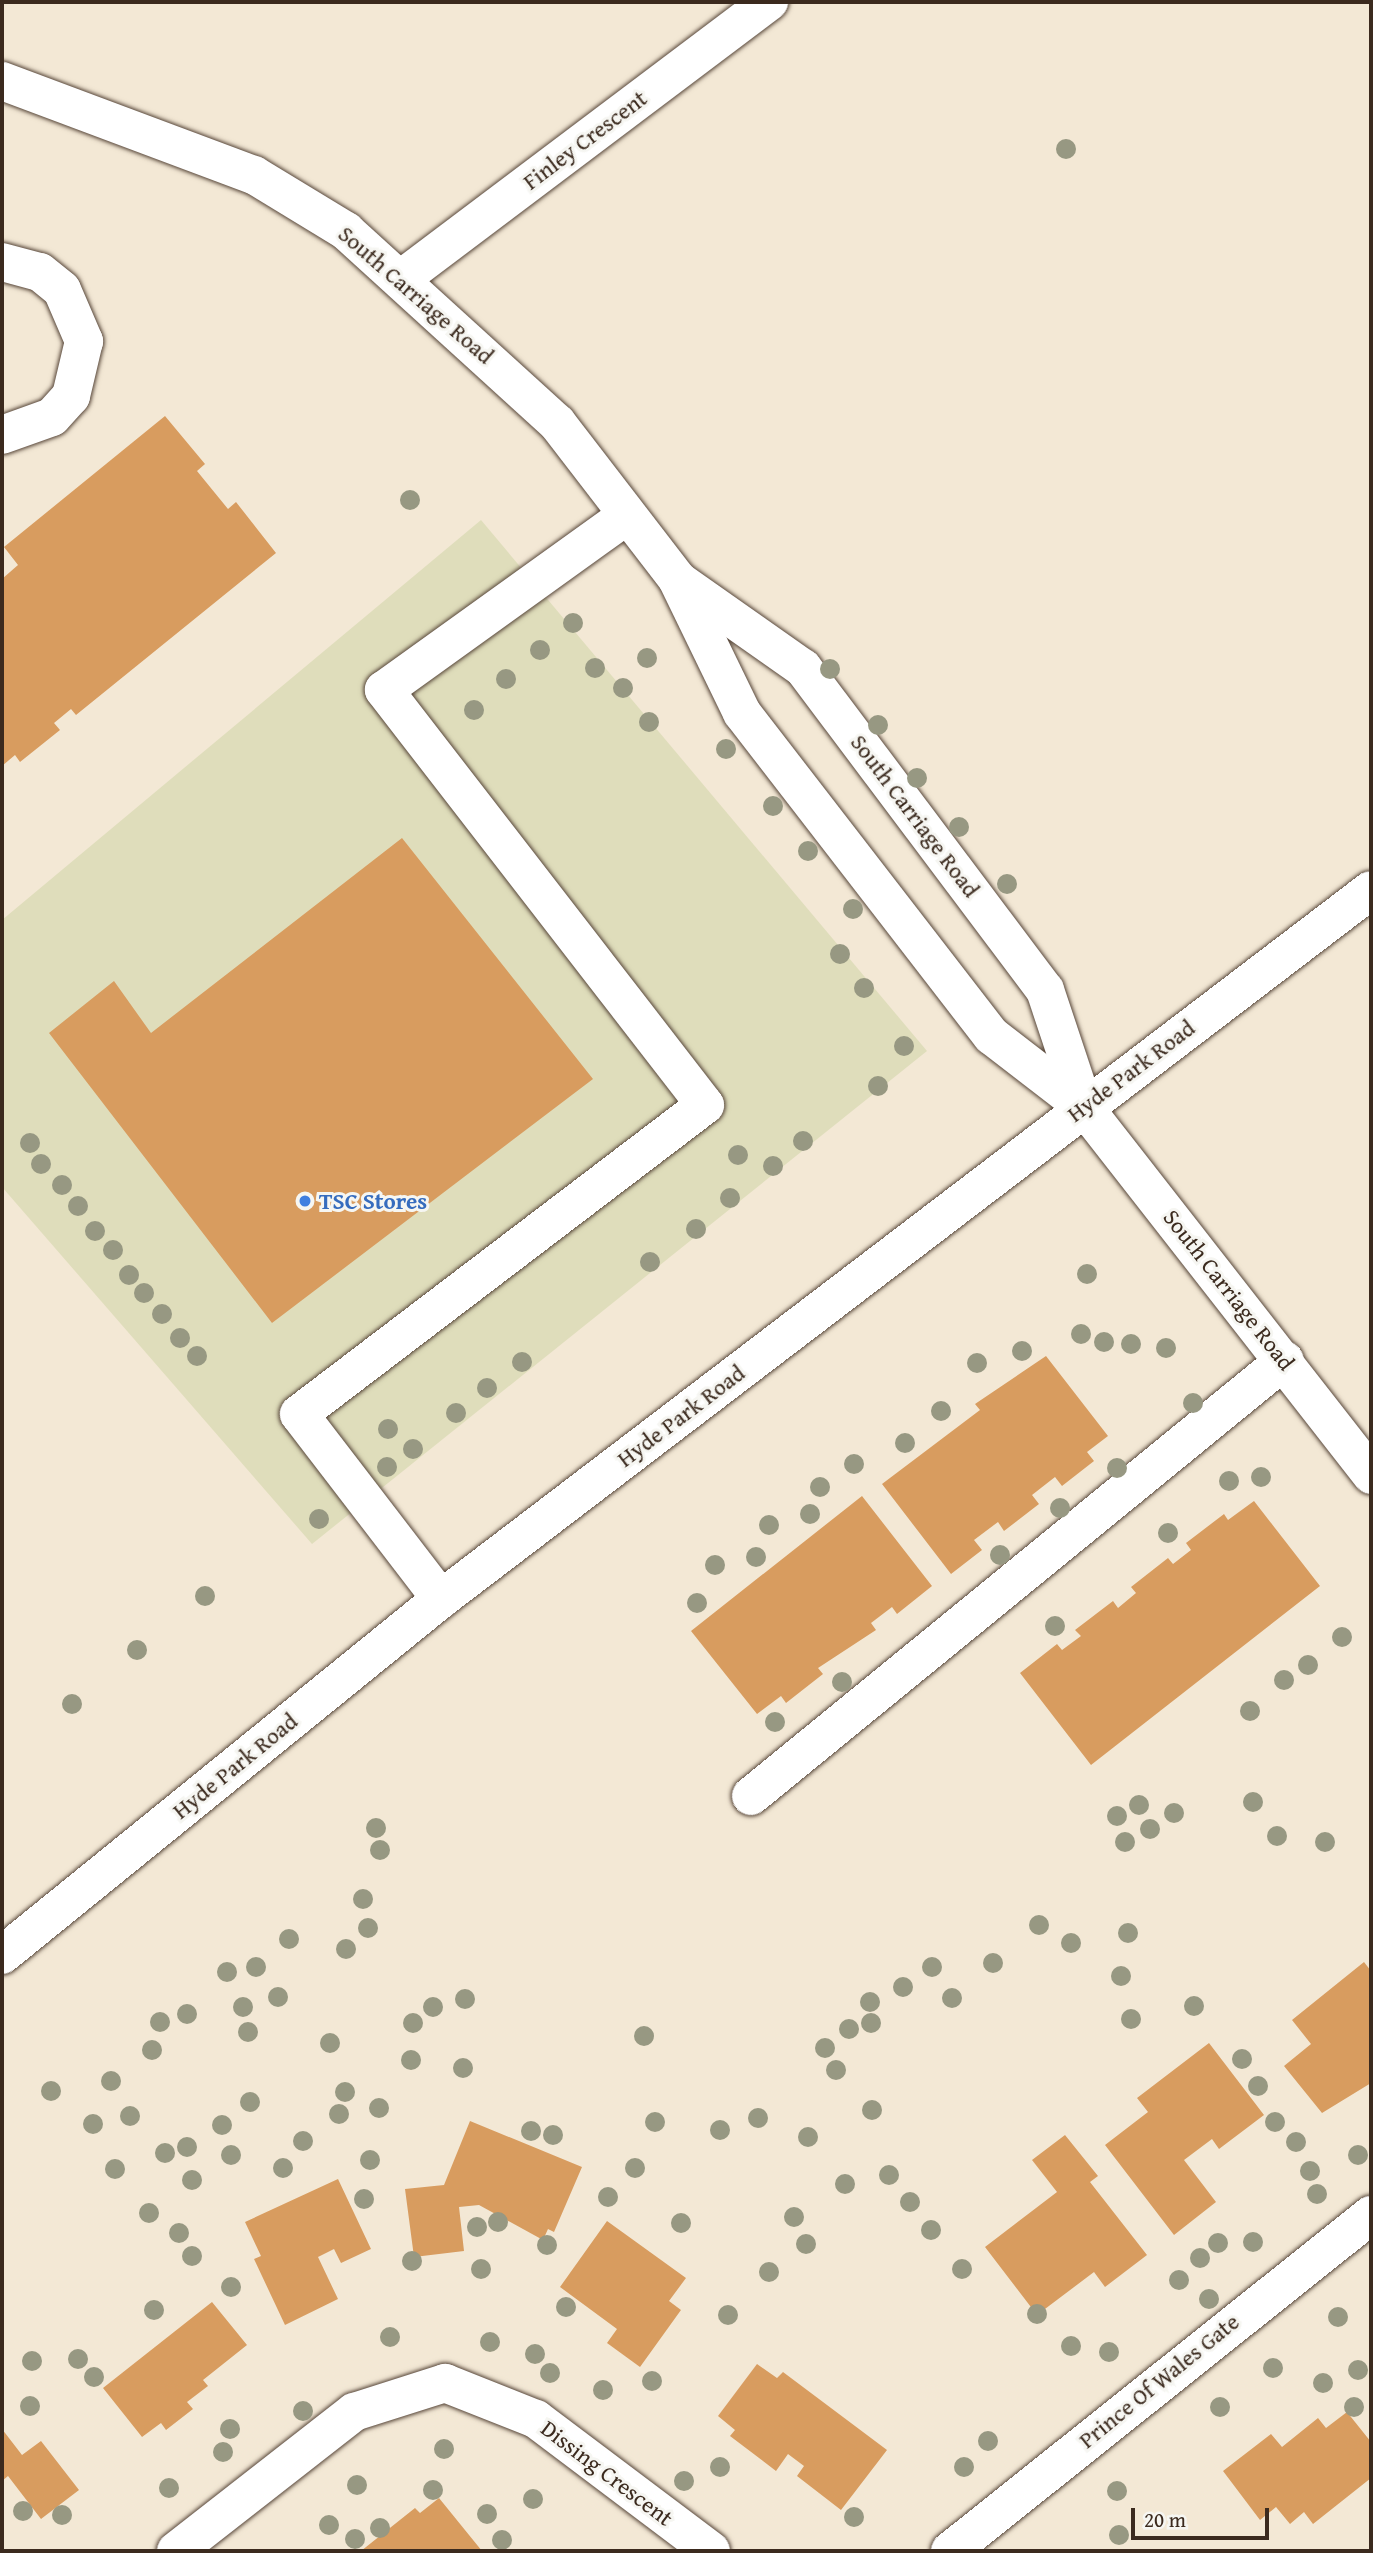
<!DOCTYPE html>
<html>
<head>
<meta charset="utf-8">
<style>
  body { margin:0 }
  #map { position:relative; width:1373px; height:2553px; overflow:hidden; background:#f3e8d5; font-family:"Gentium Book Plus",serif }
  div>[style] { position:absolute }
  .built>* { inset:0; background:#dfddbb }
  .building>* { inset:0; background:#d89c5f }
  .roads { filter:drop-shadow(0 0 2px #574639) drop-shadow(0 0 2px #574639) }
  .minor>* { height:38px; margin:-19px; padding:0 19px; transform-origin:19px; border-radius:19px; background:#fff }
  .major>* { height:38px; margin:-19px; padding:0 19px; transform-origin:19px; border-radius:19px; background:#fff }
  .trees>* { width:20px; height:20px; margin:-10px; border-radius:50%; background:#979882 }
  .dots>* { width:19px; height:19px; translate:-50% -50%; box-sizing:border-box; border:4px solid #f6f6f2; border-radius:50% }
  span { translate:-50% -50%; white-space:nowrap; text-align:center; line-height:1.15; -webkit-text-stroke:6px #f6f6f2; paint-order:stroke }
  .street-label { font-size:23px; color:#3b2a1e }
  .shop-label { font-size:23px; color:#366cbe; font-weight:700 }
  .left { translate:0 -50%; text-align:left }
  .frame { position:absolute; inset:0; border:4px solid #3b2a1e; pointer-events:none }
  .scale { position:absolute; left:1131px; top:2508px; width:138px; height:32px; box-sizing:border-box; border:4px solid #3b2a1e; border-top:0; padding-left:9px; font-size:21px; line-height:24px; white-space:nowrap; color:#3b2a1e; -webkit-text-stroke:5px #f6f6f2; paint-order:stroke }
</style>
</head>
<body>
<div id="map">
  <div class="built">
    <i style="clip-path:polygon(481px 520px,927px 1051px,312px 1544px,2px 1187px,2px 920px)"></i>
  </div>
  <div class="building">
    <i style="clip-path:polygon(165px 416px,205px 464px,197px 471px,228px 509px,236px 502px,276px 553px,76px 715px,71px 709px,54px 723px,60px 730px,20px 762px,15px 755px,2px 766px,2px 579px,18px 565px,4px 547px)"></i>
    <i style="clip-path:polygon(402px 838px,593px 1079px,272px 1323px,49px 1033px,114px 981px,151px 1033px)"></i>
    <i style="clip-path:polygon(1046px 1356px,1108px 1436px,1087px 1452px,1094px 1461px,1062px 1486px,1055px 1477px,1032px 1495px,1039px 1504px,1004px 1531px,998px 1522px,974px 1540px,982px 1550px,951px 1574px,882px 1484px,980px 1410px,975px 1404px)"></i>
    <i style="clip-path:polygon(862px 1496px,932px 1586px,897px 1614px,892px 1607px,871px 1623px,876px 1630px,818px 1668px,823px 1674px,786px 1703px,781px 1696px,757px 1714px,691px 1631px)"></i>
    <i style="clip-path:polygon(1254px 1501px,1320px 1586px,1091px 1765px,1020px 1673px,1057px 1644px,1062px 1650px,1081px 1636px,1075px 1630px,1113px 1601px,1118px 1608px,1136px 1593px,1131px 1587px,1168px 1558px,1173px 1564px,1191px 1550px,1186px 1543px,1224px 1514px,1228px 1520px)"></i>
    <i style="clip-path:polygon(1364px 1962px,1371px 1971px,1371px 2083px,1322px 2113px,1284px 2066px,1311px 2044px,1292px 2020px)"></i>
    <i style="clip-path:polygon(1209px 2043px,1264px 2115px,1219px 2149px,1212px 2139px,1184px 2160px,1216px 2202px,1174px 2235px,1105px 2145px,1148px 2112px,1137px 2098px)"></i>
    <i style="clip-path:polygon(470px 2121px,582px 2167px,554px 2232px,548px 2229px,543px 2240px,479px 2205px,459px 2207px,464px 2251px,414px 2257px,405px 2189px,444px 2185px)"></i>
    <i style="clip-path:polygon(1065px 2135px,1098px 2176px,1090px 2182px,1147px 2255px,1105px 2287px,1094px 2272px,1037px 2315px,985px 2247px,1057px 2192px,1032px 2160px)"></i>
    <i style="clip-path:polygon(338px 2179px,371px 2249px,341px 2263px,334px 2249px,318px 2257px,338px 2299px,285px 2325px,254px 2259px,261px 2256px,245px 2222px)"></i>
    <i style="clip-path:polygon(607px 2221px,686px 2278px,669px 2301px,681px 2310px,640px 2367px,607px 2343px,617px 2329px,560px 2287px)"></i>
    <i style="clip-path:polygon(212px 2302px,247px 2345px,203px 2380px,208px 2386px,187px 2402px,193px 2409px,166px 2430px,161px 2423px,142px 2437px,103px 2388px)"></i>
    <i style="clip-path:polygon(757px 2364px,777px 2378px,783px 2372px,887px 2450px,841px 2510px,797px 2476px,804px 2466px,788px 2454px,776px 2471px,730px 2436px,735px 2430px,718px 2416px)"></i>
    <i style="clip-path:polygon(1347px 2412px,1371px 2442px,1371px 2478px,1313px 2524px,1304px 2512px,1290px 2524px,1276px 2507px,1260px 2520px,1223px 2471px,1271px 2434px,1282px 2447px,1318px 2418px,1326px 2428px)"></i>
    <i style="clip-path:polygon(2px 2429px,22px 2455px,41px 2441px,79px 2490px,41px 2519px,8px 2476px,2px 2481px)"></i>
    <i style="clip-path:polygon(439px 2498px,482px 2551px,361px 2551px,415px 2508px,420px 2513px)"></i>
  </div>
  <div class="roads">
    <div class="minor">
      <i style="left:2px;top:81px;width:269px;rotate:20.5deg"></i>
      <i style="left:254px;top:175px;width:108px;rotate:31.3deg"></i>
      <i style="left:346px;top:231px;width:285px;rotate:42.3deg"></i>
      <i style="left:557px;top:423px;width:197px;rotate:52.4deg"></i>
      <i style="left:677px;top:579px;width:149px;rotate:64.1deg"></i>
      <i style="left:742px;top:713px;width:408px;rotate:52.3deg"></i>
      <i style="left:992px;top:1036px;width:116px;rotate:37.7deg"></i>
      <i style="left:1084px;top:1107px;width:467px;rotate:52deg"></i>
      <i style="left:2px;top:262px;width:39px;rotate:15deg"></i>
      <i style="left:40px;top:272px;width:28px;rotate:39deg"></i>
      <i style="left:62px;top:290px;width:56px;rotate:66.7deg"></i>
      <i style="left:84px;top:341px;width:57px;rotate:103.3deg"></i>
      <i style="left:71px;top:396px;width:28px;rotate:132deg"></i>
      <i style="left:52px;top:417px;width:53px;rotate:160.2deg"></i>
      <i style="left:401px;top:279px;width:461px;rotate:-37deg"></i>
      <i style="left:679px;top:581px;width:151px;rotate:35.1deg"></i>
      <i style="left:803px;top:668px;width:403px;rotate:53.1deg"></i>
      <i style="left:1045px;top:990px;width:123px;rotate:71.6deg"></i>
      <i style="left:441px;top:1599px;width:233px;rotate:-127.5deg"></i>
      <i style="left:299px;top:1414px;width:510px;rotate:-37.27deg"></i>
      <i style="left:705px;top:1105px;width:525px;rotate:-127.72deg"></i>
      <i style="left:384px;top:690px;width:298px;rotate:-35.7deg"></i>
      <i style="left:751px;top:1796px;width:689px;rotate:-39.23deg"></i>
      <i style="left:176px;top:2551px;width:226px;rotate:-38deg"></i>
      <i style="left:354px;top:2412px;width:96px;rotate:-17.7deg"></i>
      <i style="left:445px;top:2383px;width:98px;rotate:21.6deg"></i>
      <i style="left:536px;top:2419px;width:219px;rotate:37deg"></i>
      <i style="left:950px;top:2551px;width:539px;rotate:-38.59deg"></i>
    </div>
    <div class="major">
      <i style="left:2px;top:1955px;width:565px;rotate:-39.04deg"></i>
      <i style="left:441px;top:1599px;width:1169px;rotate:-37.32deg"></i>
    </div>
  </div>
  <div class="trees">
    <i style="left:1066px;top:149px"></i>
    <i style="left:410px;top:500px"></i>
    <i style="left:573px;top:623px"></i>
    <i style="left:540px;top:650px"></i>
    <i style="left:647px;top:658px"></i>
    <i style="left:595px;top:668px"></i>
    <i style="left:830px;top:669px"></i>
    <i style="left:506px;top:679px"></i>
    <i style="left:623px;top:688px"></i>
    <i style="left:474px;top:710px"></i>
    <i style="left:649px;top:722px"></i>
    <i style="left:878px;top:725px"></i>
    <i style="left:726px;top:749px"></i>
    <i style="left:917px;top:778px"></i>
    <i style="left:773px;top:806px"></i>
    <i style="left:959px;top:827px"></i>
    <i style="left:808px;top:851px"></i>
    <i style="left:1007px;top:884px"></i>
    <i style="left:853px;top:909px"></i>
    <i style="left:840px;top:954px"></i>
    <i style="left:864px;top:988px"></i>
    <i style="left:904px;top:1046px"></i>
    <i style="left:878px;top:1086px"></i>
    <i style="left:803px;top:1141px"></i>
    <i style="left:30px;top:1143px"></i>
    <i style="left:738px;top:1155px"></i>
    <i style="left:41px;top:1164px"></i>
    <i style="left:773px;top:1166px"></i>
    <i style="left:62px;top:1185px"></i>
    <i style="left:730px;top:1198px"></i>
    <i style="left:78px;top:1206px"></i>
    <i style="left:696px;top:1229px"></i>
    <i style="left:95px;top:1231px"></i>
    <i style="left:113px;top:1250px"></i>
    <i style="left:650px;top:1262px"></i>
    <i style="left:1087px;top:1274px"></i>
    <i style="left:129px;top:1275px"></i>
    <i style="left:144px;top:1293px"></i>
    <i style="left:162px;top:1314px"></i>
    <i style="left:1081px;top:1334px"></i>
    <i style="left:180px;top:1338px"></i>
    <i style="left:1104px;top:1342px"></i>
    <i style="left:1131px;top:1344px"></i>
    <i style="left:1166px;top:1348px"></i>
    <i style="left:1022px;top:1351px"></i>
    <i style="left:197px;top:1356px"></i>
    <i style="left:522px;top:1362px"></i>
    <i style="left:977px;top:1363px"></i>
    <i style="left:487px;top:1388px"></i>
    <i style="left:1193px;top:1403px"></i>
    <i style="left:941px;top:1411px"></i>
    <i style="left:456px;top:1413px"></i>
    <i style="left:388px;top:1429px"></i>
    <i style="left:905px;top:1443px"></i>
    <i style="left:413px;top:1449px"></i>
    <i style="left:854px;top:1464px"></i>
    <i style="left:387px;top:1467px"></i>
    <i style="left:1117px;top:1468px"></i>
    <i style="left:1261px;top:1477px"></i>
    <i style="left:1229px;top:1481px"></i>
    <i style="left:820px;top:1487px"></i>
    <i style="left:1060px;top:1508px"></i>
    <i style="left:810px;top:1514px"></i>
    <i style="left:319px;top:1519px"></i>
    <i style="left:769px;top:1525px"></i>
    <i style="left:1168px;top:1533px"></i>
    <i style="left:1000px;top:1555px"></i>
    <i style="left:756px;top:1557px"></i>
    <i style="left:715px;top:1565px"></i>
    <i style="left:205px;top:1596px"></i>
    <i style="left:697px;top:1603px"></i>
    <i style="left:1055px;top:1626px"></i>
    <i style="left:1342px;top:1637px"></i>
    <i style="left:137px;top:1650px"></i>
    <i style="left:1308px;top:1665px"></i>
    <i style="left:1284px;top:1680px"></i>
    <i style="left:842px;top:1682px"></i>
    <i style="left:72px;top:1704px"></i>
    <i style="left:1250px;top:1711px"></i>
    <i style="left:775px;top:1722px"></i>
    <i style="left:1253px;top:1802px"></i>
    <i style="left:1139px;top:1805px"></i>
    <i style="left:1174px;top:1813px"></i>
    <i style="left:1117px;top:1816px"></i>
    <i style="left:376px;top:1828px"></i>
    <i style="left:1150px;top:1829px"></i>
    <i style="left:1277px;top:1836px"></i>
    <i style="left:1125px;top:1842px"></i>
    <i style="left:1325px;top:1842px"></i>
    <i style="left:380px;top:1850px"></i>
    <i style="left:363px;top:1899px"></i>
    <i style="left:1039px;top:1925px"></i>
    <i style="left:368px;top:1928px"></i>
    <i style="left:1128px;top:1933px"></i>
    <i style="left:289px;top:1939px"></i>
    <i style="left:1071px;top:1943px"></i>
    <i style="left:346px;top:1949px"></i>
    <i style="left:993px;top:1963px"></i>
    <i style="left:256px;top:1967px"></i>
    <i style="left:932px;top:1967px"></i>
    <i style="left:227px;top:1972px"></i>
    <i style="left:1121px;top:1976px"></i>
    <i style="left:903px;top:1987px"></i>
    <i style="left:278px;top:1997px"></i>
    <i style="left:952px;top:1998px"></i>
    <i style="left:465px;top:1999px"></i>
    <i style="left:870px;top:2002px"></i>
    <i style="left:1194px;top:2006px"></i>
    <i style="left:243px;top:2007px"></i>
    <i style="left:433px;top:2007px"></i>
    <i style="left:187px;top:2014px"></i>
    <i style="left:1131px;top:2019px"></i>
    <i style="left:160px;top:2022px"></i>
    <i style="left:413px;top:2023px"></i>
    <i style="left:871px;top:2023px"></i>
    <i style="left:849px;top:2029px"></i>
    <i style="left:248px;top:2032px"></i>
    <i style="left:644px;top:2036px"></i>
    <i style="left:330px;top:2043px"></i>
    <i style="left:825px;top:2048px"></i>
    <i style="left:152px;top:2050px"></i>
    <i style="left:1242px;top:2059px"></i>
    <i style="left:411px;top:2060px"></i>
    <i style="left:463px;top:2068px"></i>
    <i style="left:836px;top:2070px"></i>
    <i style="left:111px;top:2081px"></i>
    <i style="left:1258px;top:2086px"></i>
    <i style="left:51px;top:2091px"></i>
    <i style="left:345px;top:2092px"></i>
    <i style="left:250px;top:2102px"></i>
    <i style="left:379px;top:2108px"></i>
    <i style="left:872px;top:2110px"></i>
    <i style="left:339px;top:2114px"></i>
    <i style="left:130px;top:2116px"></i>
    <i style="left:758px;top:2118px"></i>
    <i style="left:655px;top:2122px"></i>
    <i style="left:1275px;top:2122px"></i>
    <i style="left:93px;top:2124px"></i>
    <i style="left:222px;top:2125px"></i>
    <i style="left:720px;top:2130px"></i>
    <i style="left:531px;top:2131px"></i>
    <i style="left:553px;top:2135px"></i>
    <i style="left:808px;top:2137px"></i>
    <i style="left:303px;top:2141px"></i>
    <i style="left:1296px;top:2142px"></i>
    <i style="left:187px;top:2147px"></i>
    <i style="left:165px;top:2153px"></i>
    <i style="left:231px;top:2155px"></i>
    <i style="left:1358px;top:2155px"></i>
    <i style="left:370px;top:2160px"></i>
    <i style="left:283px;top:2168px"></i>
    <i style="left:635px;top:2168px"></i>
    <i style="left:115px;top:2169px"></i>
    <i style="left:1310px;top:2171px"></i>
    <i style="left:889px;top:2175px"></i>
    <i style="left:192px;top:2180px"></i>
    <i style="left:845px;top:2184px"></i>
    <i style="left:1317px;top:2194px"></i>
    <i style="left:608px;top:2197px"></i>
    <i style="left:364px;top:2199px"></i>
    <i style="left:910px;top:2202px"></i>
    <i style="left:149px;top:2213px"></i>
    <i style="left:794px;top:2217px"></i>
    <i style="left:498px;top:2222px"></i>
    <i style="left:681px;top:2223px"></i>
    <i style="left:477px;top:2227px"></i>
    <i style="left:931px;top:2230px"></i>
    <i style="left:179px;top:2233px"></i>
    <i style="left:1253px;top:2242px"></i>
    <i style="left:1218px;top:2243px"></i>
    <i style="left:806px;top:2244px"></i>
    <i style="left:547px;top:2245px"></i>
    <i style="left:192px;top:2256px"></i>
    <i style="left:1200px;top:2258px"></i>
    <i style="left:412px;top:2261px"></i>
    <i style="left:481px;top:2269px"></i>
    <i style="left:962px;top:2269px"></i>
    <i style="left:769px;top:2272px"></i>
    <i style="left:1179px;top:2280px"></i>
    <i style="left:231px;top:2287px"></i>
    <i style="left:1209px;top:2299px"></i>
    <i style="left:566px;top:2307px"></i>
    <i style="left:154px;top:2310px"></i>
    <i style="left:1037px;top:2314px"></i>
    <i style="left:728px;top:2315px"></i>
    <i style="left:1338px;top:2317px"></i>
    <i style="left:390px;top:2337px"></i>
    <i style="left:490px;top:2342px"></i>
    <i style="left:1071px;top:2346px"></i>
    <i style="left:1109px;top:2352px"></i>
    <i style="left:535px;top:2354px"></i>
    <i style="left:78px;top:2359px"></i>
    <i style="left:32px;top:2361px"></i>
    <i style="left:1273px;top:2368px"></i>
    <i style="left:1358px;top:2370px"></i>
    <i style="left:550px;top:2373px"></i>
    <i style="left:94px;top:2377px"></i>
    <i style="left:652px;top:2381px"></i>
    <i style="left:1323px;top:2383px"></i>
    <i style="left:603px;top:2390px"></i>
    <i style="left:30px;top:2406px"></i>
    <i style="left:1220px;top:2407px"></i>
    <i style="left:1354px;top:2407px"></i>
    <i style="left:303px;top:2411px"></i>
    <i style="left:230px;top:2429px"></i>
    <i style="left:988px;top:2441px"></i>
    <i style="left:444px;top:2449px"></i>
    <i style="left:223px;top:2452px"></i>
    <i style="left:720px;top:2467px"></i>
    <i style="left:964px;top:2467px"></i>
    <i style="left:684px;top:2481px"></i>
    <i style="left:357px;top:2485px"></i>
    <i style="left:169px;top:2488px"></i>
    <i style="left:433px;top:2490px"></i>
    <i style="left:1117px;top:2491px"></i>
    <i style="left:533px;top:2499px"></i>
    <i style="left:23px;top:2511px"></i>
    <i style="left:487px;top:2514px"></i>
    <i style="left:62px;top:2515px"></i>
    <i style="left:854px;top:2517px"></i>
    <i style="left:329px;top:2525px"></i>
    <i style="left:380px;top:2528px"></i>
    <i style="left:1119px;top:2535px"></i>
    <i style="left:355px;top:2539px"></i>
    <i style="left:502px;top:2540px"></i>
  </div>
  <div class="dots">
    <i style="left:305px;top:1201px;background:#3f7fe0"></i>
  </div>
  <div class="street-label">
    <span style="left:585px;top:140px;rotate:-37deg">Finley Crescent</span>
    <span style="left:416px;top:295px;rotate:41deg">South Carriage Road</span>
    <span style="left:915px;top:816px;rotate:53deg">South Carriage Road</span>
    <span style="left:1131px;top:1071px;rotate:-37deg">Hyde Park Road</span>
    <span style="left:1229px;top:1290px;rotate:52deg">South Carriage Road</span>
    <span style="left:681px;top:1416px;rotate:-37deg">Hyde Park Road</span>
    <span style="left:235px;top:1766px;rotate:-39deg">Hyde Park Road</span>
    <span style="left:1159px;top:2381px;rotate:-39deg">Prince Of Wales Gate</span>
    <span style="left:607px;top:2473px;rotate:37deg">Dissing Crescent</span>
  </div>
  <div class="shop-label">
    <span class="left" style="left:319px;top:1201px">TSC Stores</span>
  </div>
  <div class="frame"></div>
  <div class="scale">20 m</div>
</div>
</body>
</html>
